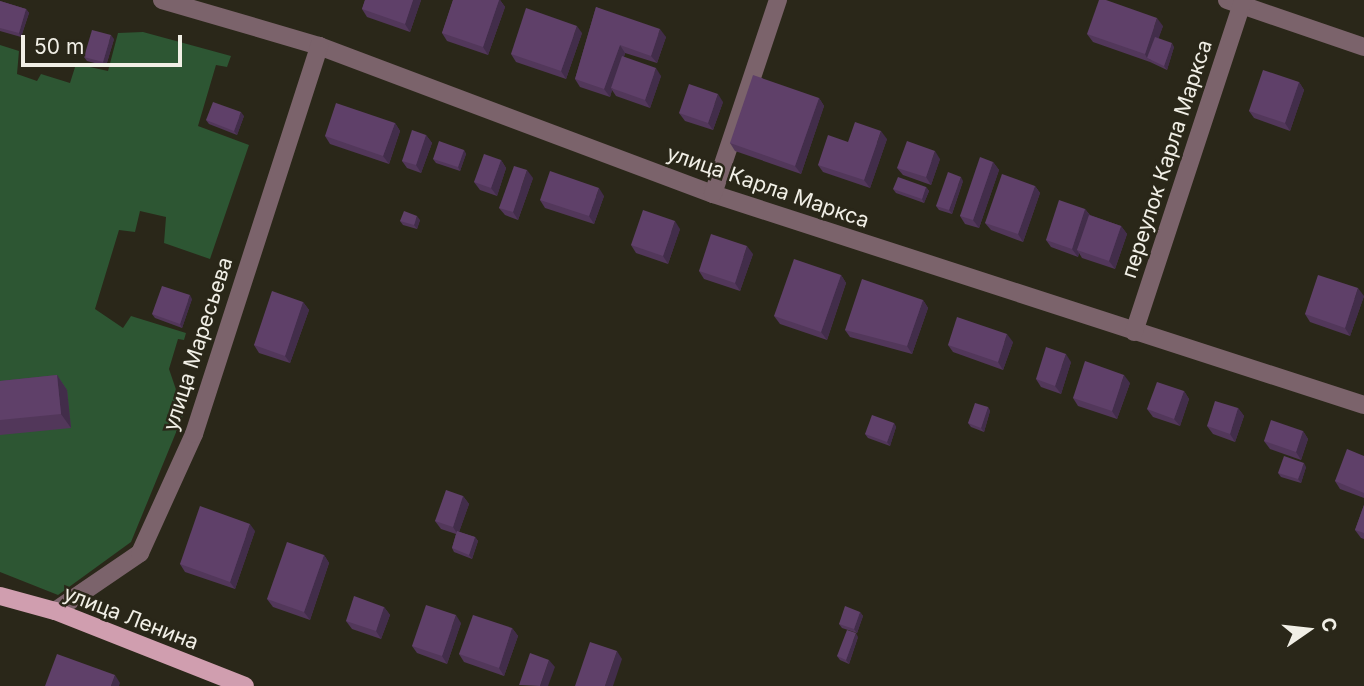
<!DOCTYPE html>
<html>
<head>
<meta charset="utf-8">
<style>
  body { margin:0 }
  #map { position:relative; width:1364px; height:686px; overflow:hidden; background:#2a2719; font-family:Inter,sans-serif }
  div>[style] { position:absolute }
  .green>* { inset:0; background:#2d5633 }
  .minor>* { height:18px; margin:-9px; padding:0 9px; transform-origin:9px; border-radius:9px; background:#7b636b }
  .major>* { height:18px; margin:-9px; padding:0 9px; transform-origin:9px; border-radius:9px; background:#d09eaf }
  .wall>* { inset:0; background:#52375a }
  .shaded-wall>* { inset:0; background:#422d4a }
  .building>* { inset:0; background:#5f4069 }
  span { translate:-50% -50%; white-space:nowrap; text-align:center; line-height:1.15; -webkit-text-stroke:5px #2a2719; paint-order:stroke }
  .street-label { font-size:21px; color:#f1efe6 }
  .north { position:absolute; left:1273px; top:595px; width:70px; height:70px; -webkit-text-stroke:5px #2a2719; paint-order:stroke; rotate:76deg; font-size:19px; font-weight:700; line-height:28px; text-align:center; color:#f1efe6 }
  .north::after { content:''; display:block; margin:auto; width:24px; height:32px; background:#f1efe6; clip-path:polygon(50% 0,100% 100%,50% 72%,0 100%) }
  .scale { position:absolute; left:21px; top:35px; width:161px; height:32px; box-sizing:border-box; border:4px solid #f1efe6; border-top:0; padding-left:9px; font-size:21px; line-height:24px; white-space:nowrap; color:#f1efe6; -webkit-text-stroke:5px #2a2719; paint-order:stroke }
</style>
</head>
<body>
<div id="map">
  <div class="green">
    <i style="clip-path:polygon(143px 32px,231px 56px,227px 67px,216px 65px,198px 126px,249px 145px,210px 259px,164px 243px,166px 217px,140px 211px,135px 232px,119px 230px,95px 309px,123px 328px,131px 316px,186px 333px,184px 340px,178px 339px,169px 369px,184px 413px,131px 542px,58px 595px,0 572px,0 45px,19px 51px,17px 74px,37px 81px,41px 74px,70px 83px,76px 64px,108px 71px,118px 33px)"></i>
  </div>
  <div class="minor">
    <i style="left:162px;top:0;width:164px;rotate:16.3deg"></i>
    <i style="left:319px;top:46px;width:421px;rotate:20.6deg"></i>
    <i style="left:713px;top:194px;width:684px;rotate:17.96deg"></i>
    <i style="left:1227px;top:0;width:145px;rotate:18.9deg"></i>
    <i style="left:713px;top:194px;width:205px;rotate:-71.5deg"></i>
    <i style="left:1134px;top:332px;width:349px;rotate:-71.8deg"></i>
    <i style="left:55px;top:611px;width:103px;rotate:-34.3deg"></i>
    <i style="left:140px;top:553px;width:131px;rotate:-65.6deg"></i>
    <i style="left:194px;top:434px;width:408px;rotate:-72.1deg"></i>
  </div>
  <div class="major">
    <i style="left:0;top:596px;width:57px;rotate:15.3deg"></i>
    <i style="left:55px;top:611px;width:204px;rotate:21.5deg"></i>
  </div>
  <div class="wall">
    <i style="clip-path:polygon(365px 0,421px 0,410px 32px,367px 17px,362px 9px)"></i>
    <i style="clip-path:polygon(453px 0,500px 0,505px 7px,488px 55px,447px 41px,442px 33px)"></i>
    <i style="clip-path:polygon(0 1px,26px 9px,29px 13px,21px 37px,0 31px)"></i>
    <i style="clip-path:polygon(596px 7px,666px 37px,657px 63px,625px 53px,624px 57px,661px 76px,650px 108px,616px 96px,612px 90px,610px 97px,580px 87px,575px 79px)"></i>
    <i style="clip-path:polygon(1163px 26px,1158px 39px,1174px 47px,1167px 70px,1150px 62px,1093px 42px,1087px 34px)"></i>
    <i style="clip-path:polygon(582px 33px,566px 79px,516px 62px,511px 54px)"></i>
    <i style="clip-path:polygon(114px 39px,106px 66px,87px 61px,84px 57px)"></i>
    <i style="clip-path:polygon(1299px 82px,1304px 90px,1290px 131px,1254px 118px,1249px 111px)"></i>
    <i style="clip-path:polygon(819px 98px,824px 106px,801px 174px,735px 151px,730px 143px)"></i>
    <i style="clip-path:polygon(723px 102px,713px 130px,685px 121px,679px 113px)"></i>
    <i style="clip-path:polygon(244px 116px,237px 135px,209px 124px,206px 120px)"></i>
    <i style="clip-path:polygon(395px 123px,400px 131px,389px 164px,330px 144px,325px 136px)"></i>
    <i style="clip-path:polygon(426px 135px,432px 143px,421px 173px,407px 168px,402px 161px)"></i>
    <i style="clip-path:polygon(887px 139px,870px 188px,823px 172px,818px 165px)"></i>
    <i style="clip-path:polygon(464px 150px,466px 154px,460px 171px,436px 163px,433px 159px)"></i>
    <i style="clip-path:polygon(940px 159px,931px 185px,903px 175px,897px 168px)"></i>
    <i style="clip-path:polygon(501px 160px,506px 168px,497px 196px,480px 190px,474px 182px)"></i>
    <i style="clip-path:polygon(993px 162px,999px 170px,979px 228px,965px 224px,960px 216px)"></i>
    <i style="clip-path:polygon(533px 178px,518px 220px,505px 215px,499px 208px)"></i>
    <i style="clip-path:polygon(963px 181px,952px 214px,939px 210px,936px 206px)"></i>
    <i style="clip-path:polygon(1035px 186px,1040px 193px,1023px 242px,991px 230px,985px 223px)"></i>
    <i style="clip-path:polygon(926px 187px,929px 191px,924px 203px,896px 193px,893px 189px)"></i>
    <i style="clip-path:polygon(604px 196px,594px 224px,545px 208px,540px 200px)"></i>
    <i style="clip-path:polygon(1085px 209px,1090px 215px,1121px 226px,1127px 234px,1115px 269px,1082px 258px,1079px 253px,1078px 257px,1051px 247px,1046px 240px)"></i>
    <i style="clip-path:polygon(420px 220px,417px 229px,403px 225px,400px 221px)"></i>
    <i style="clip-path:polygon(680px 229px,668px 264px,636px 253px,631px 245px)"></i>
    <i style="clip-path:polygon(753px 254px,740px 291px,704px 279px,699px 271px)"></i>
    <i style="clip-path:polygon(841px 275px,846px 283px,827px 340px,780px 324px,774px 316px)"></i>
    <i style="clip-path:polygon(1364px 296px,1350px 336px,1310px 322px,1305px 314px)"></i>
    <i style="clip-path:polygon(192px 299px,182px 328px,155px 318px,152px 314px)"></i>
    <i style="clip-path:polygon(923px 300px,928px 308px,912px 354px,850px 337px,845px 330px)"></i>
    <i style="clip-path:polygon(303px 302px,309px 310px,290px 363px,259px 353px,254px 345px)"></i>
    <i style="clip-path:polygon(1013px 342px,1003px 370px,953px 352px,948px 345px)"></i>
    <i style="clip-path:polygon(1071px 362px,1061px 394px,1041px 387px,1036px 379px)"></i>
    <i style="clip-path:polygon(57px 375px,67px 390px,71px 428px,0 435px,0 381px)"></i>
    <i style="clip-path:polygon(1130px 383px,1117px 419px,1078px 406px,1073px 398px)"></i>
    <i style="clip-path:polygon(1184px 391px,1189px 399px,1180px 426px,1153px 417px,1147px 409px)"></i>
    <i style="clip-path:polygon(988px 407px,990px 411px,984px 432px,971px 427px,968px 423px)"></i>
    <i style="clip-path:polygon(1238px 408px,1244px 416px,1235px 442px,1213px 434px,1207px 426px)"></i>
    <i style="clip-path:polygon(894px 423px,896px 427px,890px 446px,868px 438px,865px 434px)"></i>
    <i style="clip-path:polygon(1303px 431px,1308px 439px,1301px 460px,1270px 449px,1264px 441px)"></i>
    <i style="clip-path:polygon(1364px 456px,1364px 498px,1340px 489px,1335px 481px)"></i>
    <i style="clip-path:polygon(1306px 467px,1301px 483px,1281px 477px,1278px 473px)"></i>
    <i style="clip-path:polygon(463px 496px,469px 504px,459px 532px,475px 537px,478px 541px,472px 559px,454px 552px,452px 548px,456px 534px,441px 529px,435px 521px)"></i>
    <i style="clip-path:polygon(1364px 505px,1364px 539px,1361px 538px,1355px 530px)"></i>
    <i style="clip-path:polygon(255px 531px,235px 589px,185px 572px,180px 564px)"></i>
    <i style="clip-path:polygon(324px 555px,329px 563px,310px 620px,273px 607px,267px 599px)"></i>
    <i style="clip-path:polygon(384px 607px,390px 615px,381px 639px,352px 629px,346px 621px)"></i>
    <i style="clip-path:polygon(860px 612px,863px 616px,857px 633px,842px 628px,839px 624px)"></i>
    <i style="clip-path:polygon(461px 623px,447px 664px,417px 653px,412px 646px)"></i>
    <i style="clip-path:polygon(512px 628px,518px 636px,504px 676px,464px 662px,459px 654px)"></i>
    <i style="clip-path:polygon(858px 637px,849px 664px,840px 660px,837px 656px)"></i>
  </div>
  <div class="shaded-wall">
    <i style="clip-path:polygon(413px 0,421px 0,410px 32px,405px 24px)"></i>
    <i style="clip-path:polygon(499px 0,500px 0,505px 7px,488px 55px,483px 47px)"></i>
    <i style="clip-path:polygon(26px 9px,29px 13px,21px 37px,19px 33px)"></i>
    <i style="clip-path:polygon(1157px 18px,1163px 26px,1151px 60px,1147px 58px,1145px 54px)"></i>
    <i style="clip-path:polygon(577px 26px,582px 33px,566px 79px,561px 71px)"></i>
    <i style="clip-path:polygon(660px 29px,666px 37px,657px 63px,651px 56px)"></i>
    <i style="clip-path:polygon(111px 35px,114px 39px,106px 66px,103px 62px)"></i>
    <i style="clip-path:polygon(1172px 43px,1174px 47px,1167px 70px,1164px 66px)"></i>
    <i style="clip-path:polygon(620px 45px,625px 53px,613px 89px,611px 88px,612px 90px,610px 97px,604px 89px)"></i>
    <i style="clip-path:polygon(656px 68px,661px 76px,650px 108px,645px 100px)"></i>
    <i style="clip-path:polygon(1299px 82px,1304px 90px,1290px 131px,1285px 123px)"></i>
    <i style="clip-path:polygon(718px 94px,723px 102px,713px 130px,708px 123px)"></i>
    <i style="clip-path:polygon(819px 98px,824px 106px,801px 174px,795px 166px)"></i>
    <i style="clip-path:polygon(241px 112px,244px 116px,237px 135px,234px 131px)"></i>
    <i style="clip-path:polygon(395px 123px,400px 131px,389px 164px,383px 156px)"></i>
    <i style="clip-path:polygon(881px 131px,887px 139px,870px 188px,864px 180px)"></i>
    <i style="clip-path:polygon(426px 135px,432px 143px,421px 173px,416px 165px)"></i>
    <i style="clip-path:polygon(464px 150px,466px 154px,460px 171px,458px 167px)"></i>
    <i style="clip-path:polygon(935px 151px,940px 159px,931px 185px,926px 177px)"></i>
    <i style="clip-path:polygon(501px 160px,506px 168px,497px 196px,491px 188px)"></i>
    <i style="clip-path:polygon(993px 162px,999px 170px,979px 228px,973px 220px)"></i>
    <i style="clip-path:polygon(527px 170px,533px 178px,518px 220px,513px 212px)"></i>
    <i style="clip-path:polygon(961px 177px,963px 181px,952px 214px,949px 210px)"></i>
    <i style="clip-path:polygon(1035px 186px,1040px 193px,1023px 242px,1018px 234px)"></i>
    <i style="clip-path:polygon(926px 187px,929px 191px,924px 203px,922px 199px)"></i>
    <i style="clip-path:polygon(599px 188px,604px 196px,594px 224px,589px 216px)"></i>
    <i style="clip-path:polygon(1085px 209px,1091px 217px,1077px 250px,1079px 253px,1078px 257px,1072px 249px)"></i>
    <i style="clip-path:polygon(417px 216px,420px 220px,417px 229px,414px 225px)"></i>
    <i style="clip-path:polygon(675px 221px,680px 229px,668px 264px,663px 256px)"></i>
    <i style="clip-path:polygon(1121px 226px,1127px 234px,1115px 269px,1109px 261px)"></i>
    <i style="clip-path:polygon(747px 246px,753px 254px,740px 291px,735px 283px)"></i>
    <i style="clip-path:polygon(841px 275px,846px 283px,827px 340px,821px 332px)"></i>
    <i style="clip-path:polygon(1358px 288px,1364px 296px,1350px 336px,1345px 328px)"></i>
    <i style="clip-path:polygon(190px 295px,192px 299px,182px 328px,180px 324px)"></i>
    <i style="clip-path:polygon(923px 300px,928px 308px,912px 354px,907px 346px)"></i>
    <i style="clip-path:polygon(303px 302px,309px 310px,290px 363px,285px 356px)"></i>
    <i style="clip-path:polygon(1007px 334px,1013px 342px,1003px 370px,998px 362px)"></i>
    <i style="clip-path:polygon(1066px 354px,1071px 362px,1061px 394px,1055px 386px)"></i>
    <i style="clip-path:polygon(57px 375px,67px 390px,71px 428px,61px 414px)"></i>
    <i style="clip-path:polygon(1124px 375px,1130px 383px,1117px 419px,1112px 411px)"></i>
    <i style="clip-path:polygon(1184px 391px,1189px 399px,1180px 426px,1174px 419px)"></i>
    <i style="clip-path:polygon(988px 407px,990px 411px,984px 432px,981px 428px)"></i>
    <i style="clip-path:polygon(1238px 408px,1244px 416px,1235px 442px,1230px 434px)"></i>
    <i style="clip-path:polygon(894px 423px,896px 427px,890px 446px,887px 442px)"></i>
    <i style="clip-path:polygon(1303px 431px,1308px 439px,1301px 460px,1296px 452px)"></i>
    <i style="clip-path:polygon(1304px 463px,1306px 467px,1301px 483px,1298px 479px)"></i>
    <i style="clip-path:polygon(463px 496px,469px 504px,458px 535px,453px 527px)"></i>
    <i style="clip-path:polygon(250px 524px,255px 531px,235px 589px,230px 582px)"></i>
    <i style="clip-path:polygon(475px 537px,478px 541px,472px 559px,469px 555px)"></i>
    <i style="clip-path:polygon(324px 555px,329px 563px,310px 620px,304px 612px)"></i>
    <i style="clip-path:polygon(384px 607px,390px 615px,381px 639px,376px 631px)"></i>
    <i style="clip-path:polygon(860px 612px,863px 616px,857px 633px,854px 629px)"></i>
    <i style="clip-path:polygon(456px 615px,461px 623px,447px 664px,442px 656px)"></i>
    <i style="clip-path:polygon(512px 628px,518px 636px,504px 676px,499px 668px)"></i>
    <i style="clip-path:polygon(856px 633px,858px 637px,849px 664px,846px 660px)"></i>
    <i style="clip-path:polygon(617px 651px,622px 659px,613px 686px,605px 686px)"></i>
    <i style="clip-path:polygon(549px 660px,555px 667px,548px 686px,540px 686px)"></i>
    <i style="clip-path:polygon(115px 675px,120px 683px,119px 686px,111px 686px)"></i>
  </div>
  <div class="building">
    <i style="clip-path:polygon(365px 0,413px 0,405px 24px,362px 9px)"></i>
    <i style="clip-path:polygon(453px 0,499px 0,483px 47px,442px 33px)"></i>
    <i style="clip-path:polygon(1099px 0,1106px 0,1157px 18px,1145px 54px,1087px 34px)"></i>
    <i style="clip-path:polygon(0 1px,26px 9px,19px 33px,0 28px)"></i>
    <i style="clip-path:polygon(596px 7px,660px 29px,651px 56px,620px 45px,604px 89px,575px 79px)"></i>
    <i style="clip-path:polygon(526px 8px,577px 26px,561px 71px,511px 54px)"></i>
    <i style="clip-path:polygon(92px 30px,111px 35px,103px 62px,84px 57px)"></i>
    <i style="clip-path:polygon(1155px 37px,1172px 43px,1164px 66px,1147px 58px)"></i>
    <i style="clip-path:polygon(622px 56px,656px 68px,645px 100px,611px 88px)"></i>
    <i style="clip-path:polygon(1263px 70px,1299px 82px,1285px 123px,1249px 111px)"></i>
    <i style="clip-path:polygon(753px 75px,819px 98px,795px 166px,730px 143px)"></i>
    <i style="clip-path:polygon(689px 84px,718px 94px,708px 123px,679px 113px)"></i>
    <i style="clip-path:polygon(213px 102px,241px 112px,234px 131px,206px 120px)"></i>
    <i style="clip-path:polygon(336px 103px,395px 123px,383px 156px,325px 136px)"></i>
    <i style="clip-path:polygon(855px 122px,881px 131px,864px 180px,818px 165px,828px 135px,848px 142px)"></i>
    <i style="clip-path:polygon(412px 130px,426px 135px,416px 165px,402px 161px)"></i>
    <i style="clip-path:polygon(439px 141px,464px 150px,458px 167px,433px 159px)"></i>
    <i style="clip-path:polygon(907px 141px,935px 151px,926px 177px,897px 168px)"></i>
    <i style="clip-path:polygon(484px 154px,501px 160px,491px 188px,474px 182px)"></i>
    <i style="clip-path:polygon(980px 157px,993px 162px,973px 220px,960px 216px)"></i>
    <i style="clip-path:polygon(514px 166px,527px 170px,513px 212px,499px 208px)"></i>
    <i style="clip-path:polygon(550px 171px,599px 188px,589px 216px,540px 200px)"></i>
    <i style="clip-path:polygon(948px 172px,961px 177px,949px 210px,936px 206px)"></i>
    <i style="clip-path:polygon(1002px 174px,1035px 186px,1018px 234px,985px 223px)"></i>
    <i style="clip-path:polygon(898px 177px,926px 187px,922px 199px,893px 189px)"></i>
    <i style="clip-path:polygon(1059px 200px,1085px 209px,1072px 249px,1046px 240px)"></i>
    <i style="clip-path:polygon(643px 210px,675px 221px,663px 256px,631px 245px)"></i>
    <i style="clip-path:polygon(404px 211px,417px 216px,414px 225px,400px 221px)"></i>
    <i style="clip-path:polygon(1089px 215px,1121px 226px,1109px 261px,1077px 250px)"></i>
    <i style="clip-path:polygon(711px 234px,747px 246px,735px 283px,699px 271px)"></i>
    <i style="clip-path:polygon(794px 259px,841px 275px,821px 332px,774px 316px)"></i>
    <i style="clip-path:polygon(1318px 275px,1358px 288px,1345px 328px,1305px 314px)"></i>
    <i style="clip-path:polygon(862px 279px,923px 300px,907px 346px,845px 330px)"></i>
    <i style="clip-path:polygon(162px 286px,190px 295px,180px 324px,152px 314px)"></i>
    <i style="clip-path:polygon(272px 291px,303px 302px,285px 356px,254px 345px)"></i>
    <i style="clip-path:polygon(957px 317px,1007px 334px,998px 362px,948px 345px)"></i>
    <i style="clip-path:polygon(1046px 347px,1066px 354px,1055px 386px,1036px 379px)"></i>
    <i style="clip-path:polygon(1085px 361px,1124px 375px,1112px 411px,1073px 398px)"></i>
    <i style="clip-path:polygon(57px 375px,61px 414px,0 420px,0 381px)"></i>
    <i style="clip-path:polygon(1157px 382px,1184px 391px,1174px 419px,1147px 409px)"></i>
    <i style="clip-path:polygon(1215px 401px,1238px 408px,1230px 434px,1207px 426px)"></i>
    <i style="clip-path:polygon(975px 403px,988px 407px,981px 428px,968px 423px)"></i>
    <i style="clip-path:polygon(872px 415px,894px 423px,887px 442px,865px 434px)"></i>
    <i style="clip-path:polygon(1271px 420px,1303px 431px,1296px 452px,1264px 441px)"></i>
    <i style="clip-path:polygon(1347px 449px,1364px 456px,1364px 493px,1335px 481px)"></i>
    <i style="clip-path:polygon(1284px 456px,1304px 463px,1298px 479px,1278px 473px)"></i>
    <i style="clip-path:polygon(446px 490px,463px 496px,453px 527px,435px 521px)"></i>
    <i style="clip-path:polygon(1364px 505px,1364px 533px,1355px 530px)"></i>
    <i style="clip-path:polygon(200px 506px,250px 524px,230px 582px,180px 564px)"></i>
    <i style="clip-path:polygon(457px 531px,475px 537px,469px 555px,452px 548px)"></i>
    <i style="clip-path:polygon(287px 542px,324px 555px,304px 612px,267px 599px)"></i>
    <i style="clip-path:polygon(354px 596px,384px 607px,376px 631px,346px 621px)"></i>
    <i style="clip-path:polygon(426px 605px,456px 615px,442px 656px,412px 646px)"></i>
    <i style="clip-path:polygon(845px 606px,860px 612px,854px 629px,839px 624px)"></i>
    <i style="clip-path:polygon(473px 615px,512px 628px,499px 668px,459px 654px)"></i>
    <i style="clip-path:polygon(847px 630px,856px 633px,846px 660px,837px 656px)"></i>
    <i style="clip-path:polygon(590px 642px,617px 651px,605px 686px,575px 686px)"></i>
    <i style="clip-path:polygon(530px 653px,549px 660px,540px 686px,519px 685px)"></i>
    <i style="clip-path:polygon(57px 654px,115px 675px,111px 686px,45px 686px)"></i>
  </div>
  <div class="street-label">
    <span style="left:1167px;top:159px;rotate:-72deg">переулок Карла Маркса</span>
    <span style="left:768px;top:187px;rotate:19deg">улица Карла Маркса</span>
    <span style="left:198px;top:344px;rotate:-72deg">улица Маресьева</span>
    <span style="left:131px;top:618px;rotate:21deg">улица Ленина</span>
  </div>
  <div class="north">С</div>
  <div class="scale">50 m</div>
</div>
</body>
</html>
